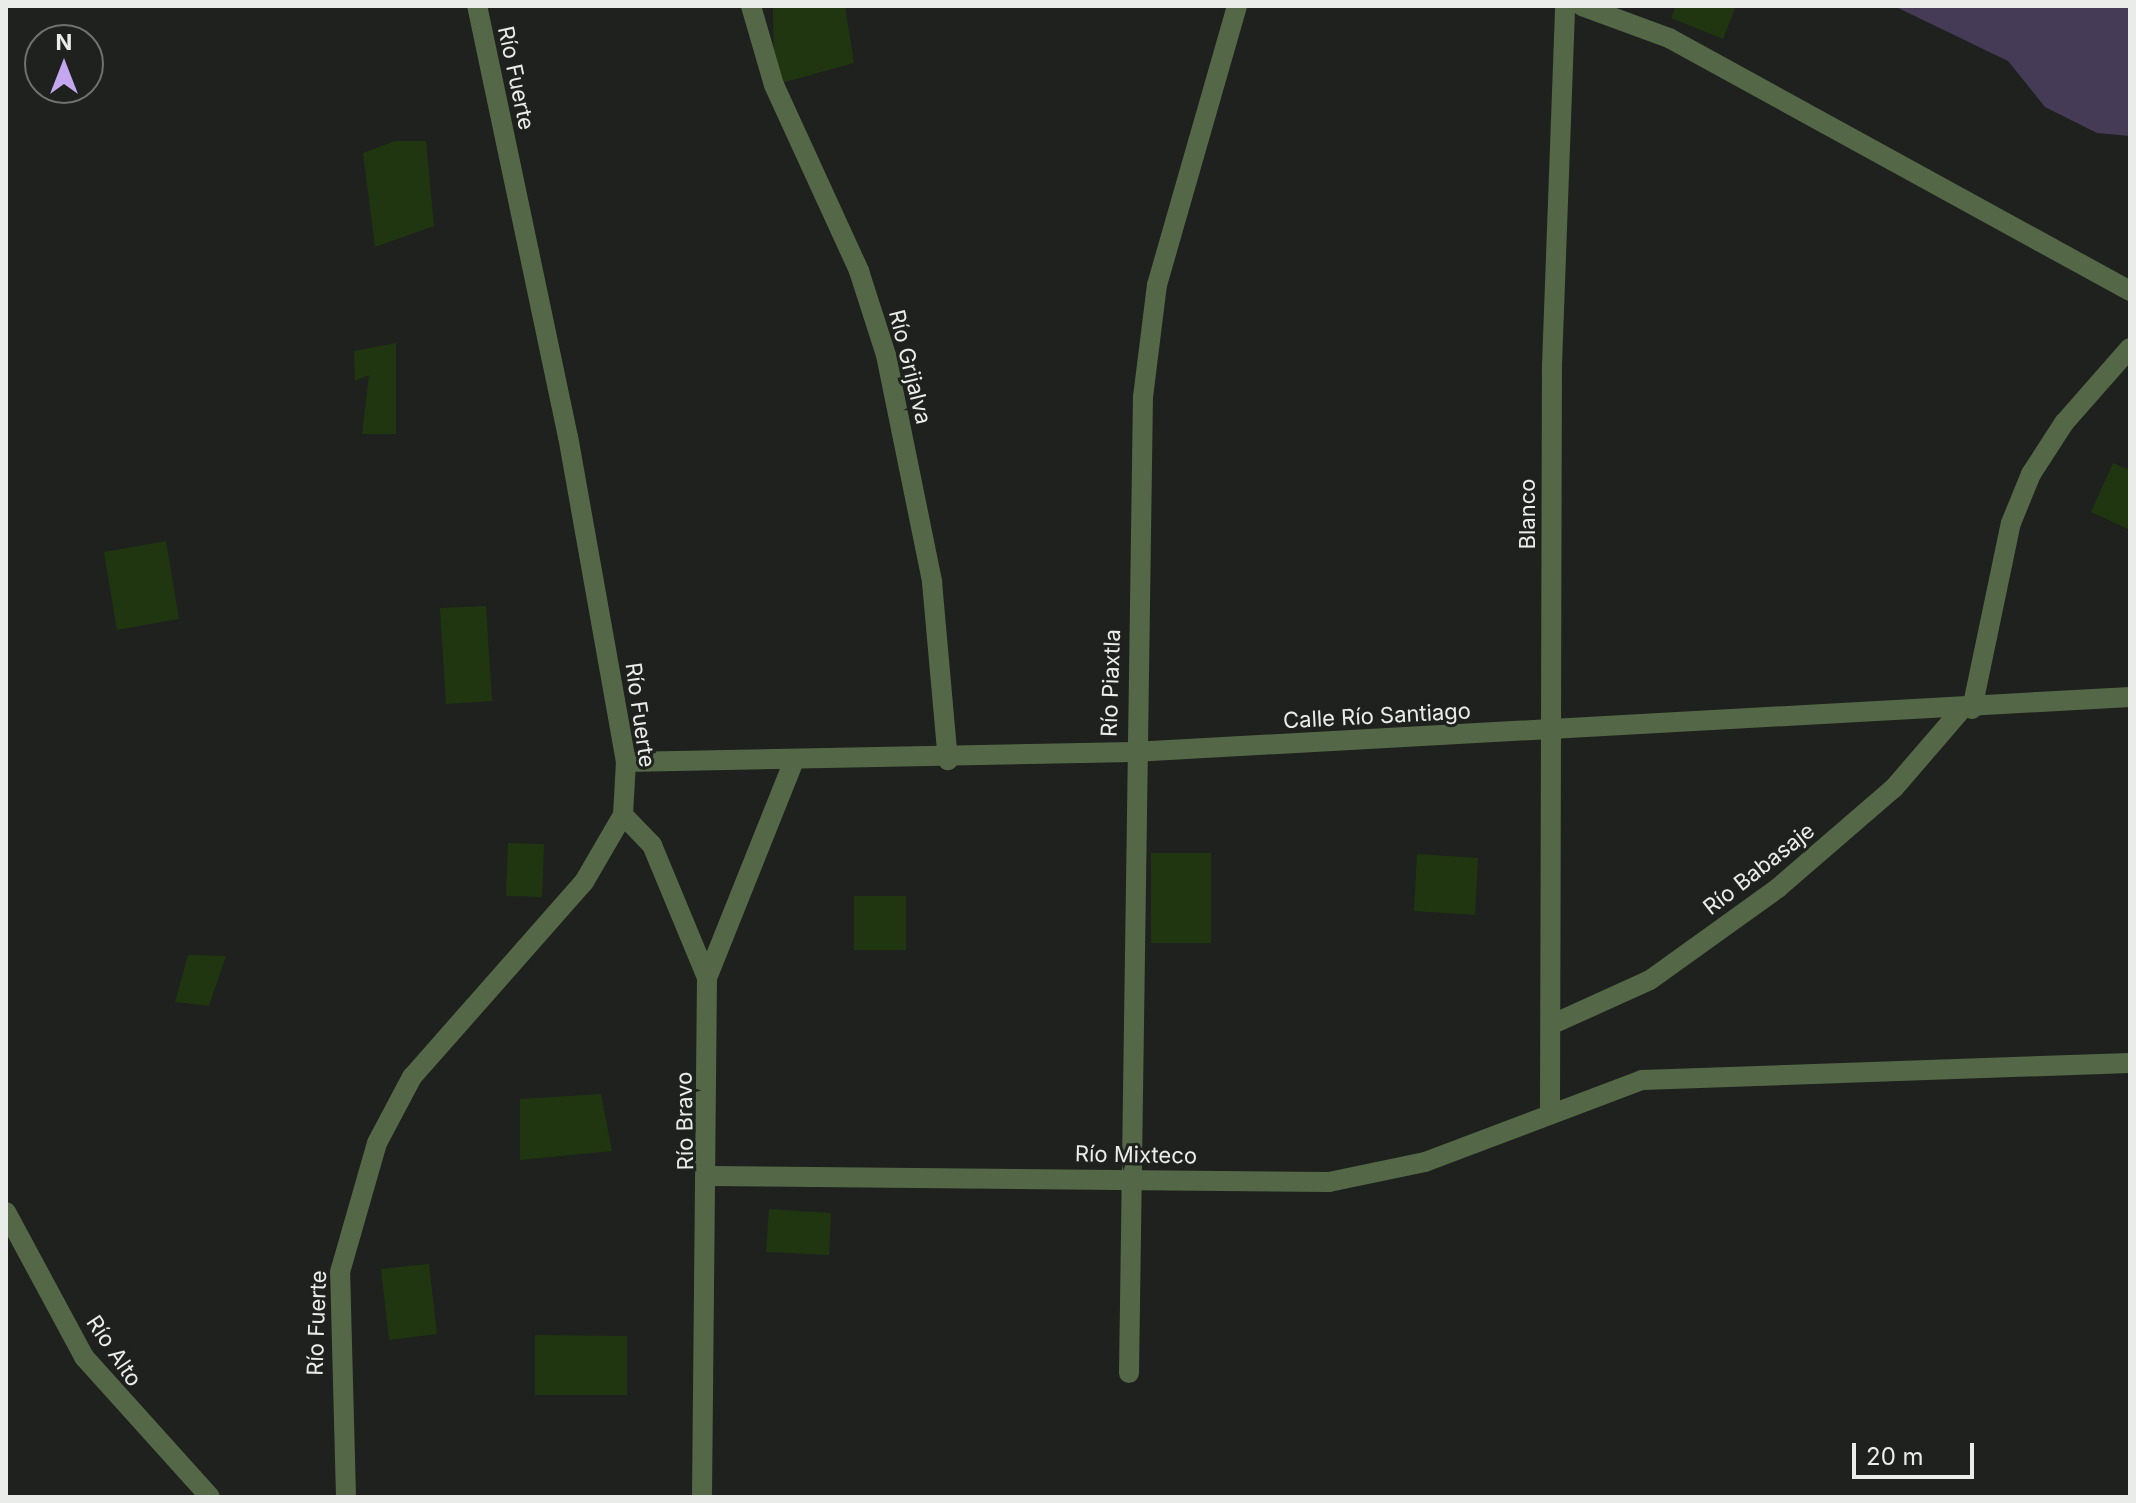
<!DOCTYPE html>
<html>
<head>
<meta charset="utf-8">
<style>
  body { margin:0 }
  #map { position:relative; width:2136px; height:1503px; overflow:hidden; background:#1e211d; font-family:Inter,sans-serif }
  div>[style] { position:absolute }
  .green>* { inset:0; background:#463b57 }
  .building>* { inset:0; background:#203611 }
  .minor>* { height:20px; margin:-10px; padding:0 10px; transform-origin:10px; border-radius:10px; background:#546847 }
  span { translate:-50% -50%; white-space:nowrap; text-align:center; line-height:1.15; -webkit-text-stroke:6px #1e211d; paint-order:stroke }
  .street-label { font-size:22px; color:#eaece9 }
  .frame { position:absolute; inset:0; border:8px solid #eaece9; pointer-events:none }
  .north { position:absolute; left:24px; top:24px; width:80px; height:80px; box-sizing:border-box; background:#1e211d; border:2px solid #70726f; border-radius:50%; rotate:0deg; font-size:22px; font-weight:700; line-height:32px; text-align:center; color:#eaece9 }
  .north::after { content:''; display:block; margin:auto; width:28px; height:36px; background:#c5a7f1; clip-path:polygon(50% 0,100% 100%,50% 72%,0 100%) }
  .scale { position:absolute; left:1852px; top:1443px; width:122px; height:36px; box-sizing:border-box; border:4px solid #eaece9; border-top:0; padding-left:10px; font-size:24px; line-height:28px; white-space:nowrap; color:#eaece9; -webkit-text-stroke:6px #1e211d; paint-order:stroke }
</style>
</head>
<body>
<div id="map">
  <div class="green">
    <i style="clip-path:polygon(1894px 6px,2130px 6px,2130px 136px,2097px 133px,2045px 107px,2008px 61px)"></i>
  </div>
  <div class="building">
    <i style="clip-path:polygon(773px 6px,845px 6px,854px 63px,774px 85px)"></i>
    <i style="clip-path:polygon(1676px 6px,1736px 6px,1723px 39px,1671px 18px)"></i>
    <i style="clip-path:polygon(395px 141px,426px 141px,434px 226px,375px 247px,363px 153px)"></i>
    <i style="clip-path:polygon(396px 343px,396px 434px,362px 434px,369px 375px,355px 381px,354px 351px)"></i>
    <i style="clip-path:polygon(2113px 463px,2130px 470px,2130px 530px,2091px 512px)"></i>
    <i style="clip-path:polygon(166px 541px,179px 619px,117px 630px,104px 552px)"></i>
    <i style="clip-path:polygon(486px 606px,492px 701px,446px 704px,440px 608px)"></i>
    <i style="clip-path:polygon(508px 843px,544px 844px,542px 897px,506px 896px)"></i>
    <i style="clip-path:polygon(1151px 853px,1211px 853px,1211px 943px,1151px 943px)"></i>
    <i style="clip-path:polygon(1417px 854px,1478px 858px,1475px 915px,1414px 911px)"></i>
    <i style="clip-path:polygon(854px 896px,906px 896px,906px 950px,854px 950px)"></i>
    <i style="clip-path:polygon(188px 955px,226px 956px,209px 1006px,175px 1002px)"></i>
    <i style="clip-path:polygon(601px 1094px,612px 1151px,520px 1160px,520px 1099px)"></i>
    <i style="clip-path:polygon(769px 1209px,831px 1213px,829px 1255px,766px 1252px)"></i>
    <i style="clip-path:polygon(429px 1264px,437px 1334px,389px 1340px,381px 1269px)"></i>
    <i style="clip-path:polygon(535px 1335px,627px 1336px,627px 1395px,535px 1395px)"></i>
  </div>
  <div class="minor">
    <i style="left:751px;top:6px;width:82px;rotate:73.8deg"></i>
    <i style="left:774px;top:85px;width:205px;rotate:65.4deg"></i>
    <i style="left:859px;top:271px;width:88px;rotate:72.2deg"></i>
    <i style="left:886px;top:355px;width:232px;rotate:78.5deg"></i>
    <i style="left:932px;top:582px;width:179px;rotate:84.9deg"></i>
    <i style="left:1582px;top:6px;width:93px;rotate:20.2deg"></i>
    <i style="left:1669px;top:38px;width:526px;rotate:28.76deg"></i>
    <i style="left:1972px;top:709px;width:190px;rotate:-78.2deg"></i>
    <i style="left:2011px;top:523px;width:53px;rotate:-67.8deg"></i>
    <i style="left:2031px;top:474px;width:61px;rotate:-57.1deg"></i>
    <i style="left:2064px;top:423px;width:100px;rotate:-48.7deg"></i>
    <i style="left:626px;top:762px;width:507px;rotate:-1.13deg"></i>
    <i style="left:1133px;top:752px;width:999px;rotate:-3.16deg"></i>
    <i style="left:623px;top:815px;width:42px;rotate:46deg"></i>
    <i style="left:652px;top:845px;width:144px;rotate:67.5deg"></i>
    <i style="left:1555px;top:1023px;width:104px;rotate:-24.4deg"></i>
    <i style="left:1650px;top:980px;width:158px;rotate:-35.7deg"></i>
    <i style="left:1778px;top:888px;width:153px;rotate:-40.8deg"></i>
    <i style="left:1894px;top:788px;width:103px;rotate:-49.3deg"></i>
    <i style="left:1550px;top:1111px;width:746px;rotate:-89.85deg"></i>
    <i style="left:1552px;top:365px;width:359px;rotate:-87.9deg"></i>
    <i style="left:710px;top:1176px;width:619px;rotate:0.56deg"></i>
    <i style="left:1329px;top:1182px;width:98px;rotate:-11.8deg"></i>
    <i style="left:1425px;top:1162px;width:232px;rotate:-20.7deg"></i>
    <i style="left:1642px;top:1080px;width:488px;rotate:-2deg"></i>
    <i style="left:6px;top:1212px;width:165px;rotate:61.7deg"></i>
    <i style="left:84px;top:1357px;width:188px;rotate:48deg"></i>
    <i style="left:1129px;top:1373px;width:976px;rotate:-89.18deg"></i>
    <i style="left:1143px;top:397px;width:113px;rotate:-82.9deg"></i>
    <i style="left:1157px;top:285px;width:290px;rotate:-74deg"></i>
    <i style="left:346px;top:1497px;width:225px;rotate:-91.5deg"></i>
    <i style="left:340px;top:1272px;width:134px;rotate:-74deg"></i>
    <i style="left:377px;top:1143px;width:75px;rotate:-62.1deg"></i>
    <i style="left:412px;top:1077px;width:260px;rotate:-48.6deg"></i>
    <i style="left:584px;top:882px;width:78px;rotate:-59.8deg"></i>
    <i style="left:623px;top:815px;width:53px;rotate:-86.8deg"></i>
    <i style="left:626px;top:762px;width:330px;rotate:-100.1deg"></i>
    <i style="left:568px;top:437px;width:441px;rotate:-101.9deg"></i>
    <i style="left:702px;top:1497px;width:519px;rotate:-89.45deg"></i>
    <i style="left:707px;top:978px;width:234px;rotate:-68.2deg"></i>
  </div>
  <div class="street-label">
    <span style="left:516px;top:78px;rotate:78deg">Río Fuerte</span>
    <span style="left:910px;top:367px;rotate:76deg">Río Grijalva</span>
    <span style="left:1528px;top:514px;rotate:-90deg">Blanco</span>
    <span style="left:1111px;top:683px;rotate:-88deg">Río Piaxtla</span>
    <span style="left:640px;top:715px;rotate:82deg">Río Fuerte</span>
    <span style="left:1377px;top:716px;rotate:-3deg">Calle Río Santiago</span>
    <span style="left:1759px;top:869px;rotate:-38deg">Río Babasaje</span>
    <span style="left:685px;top:1121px;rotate:-91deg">Río Bravo</span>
    <span style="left:1136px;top:1155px;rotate:1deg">Río Mixteco</span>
    <span style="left:317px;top:1323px;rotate:-88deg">Río Fuerte</span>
    <span style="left:114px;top:1351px;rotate:56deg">Río Alto</span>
  </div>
  <div class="frame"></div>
  <div class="north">N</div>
  <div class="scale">20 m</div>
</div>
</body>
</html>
